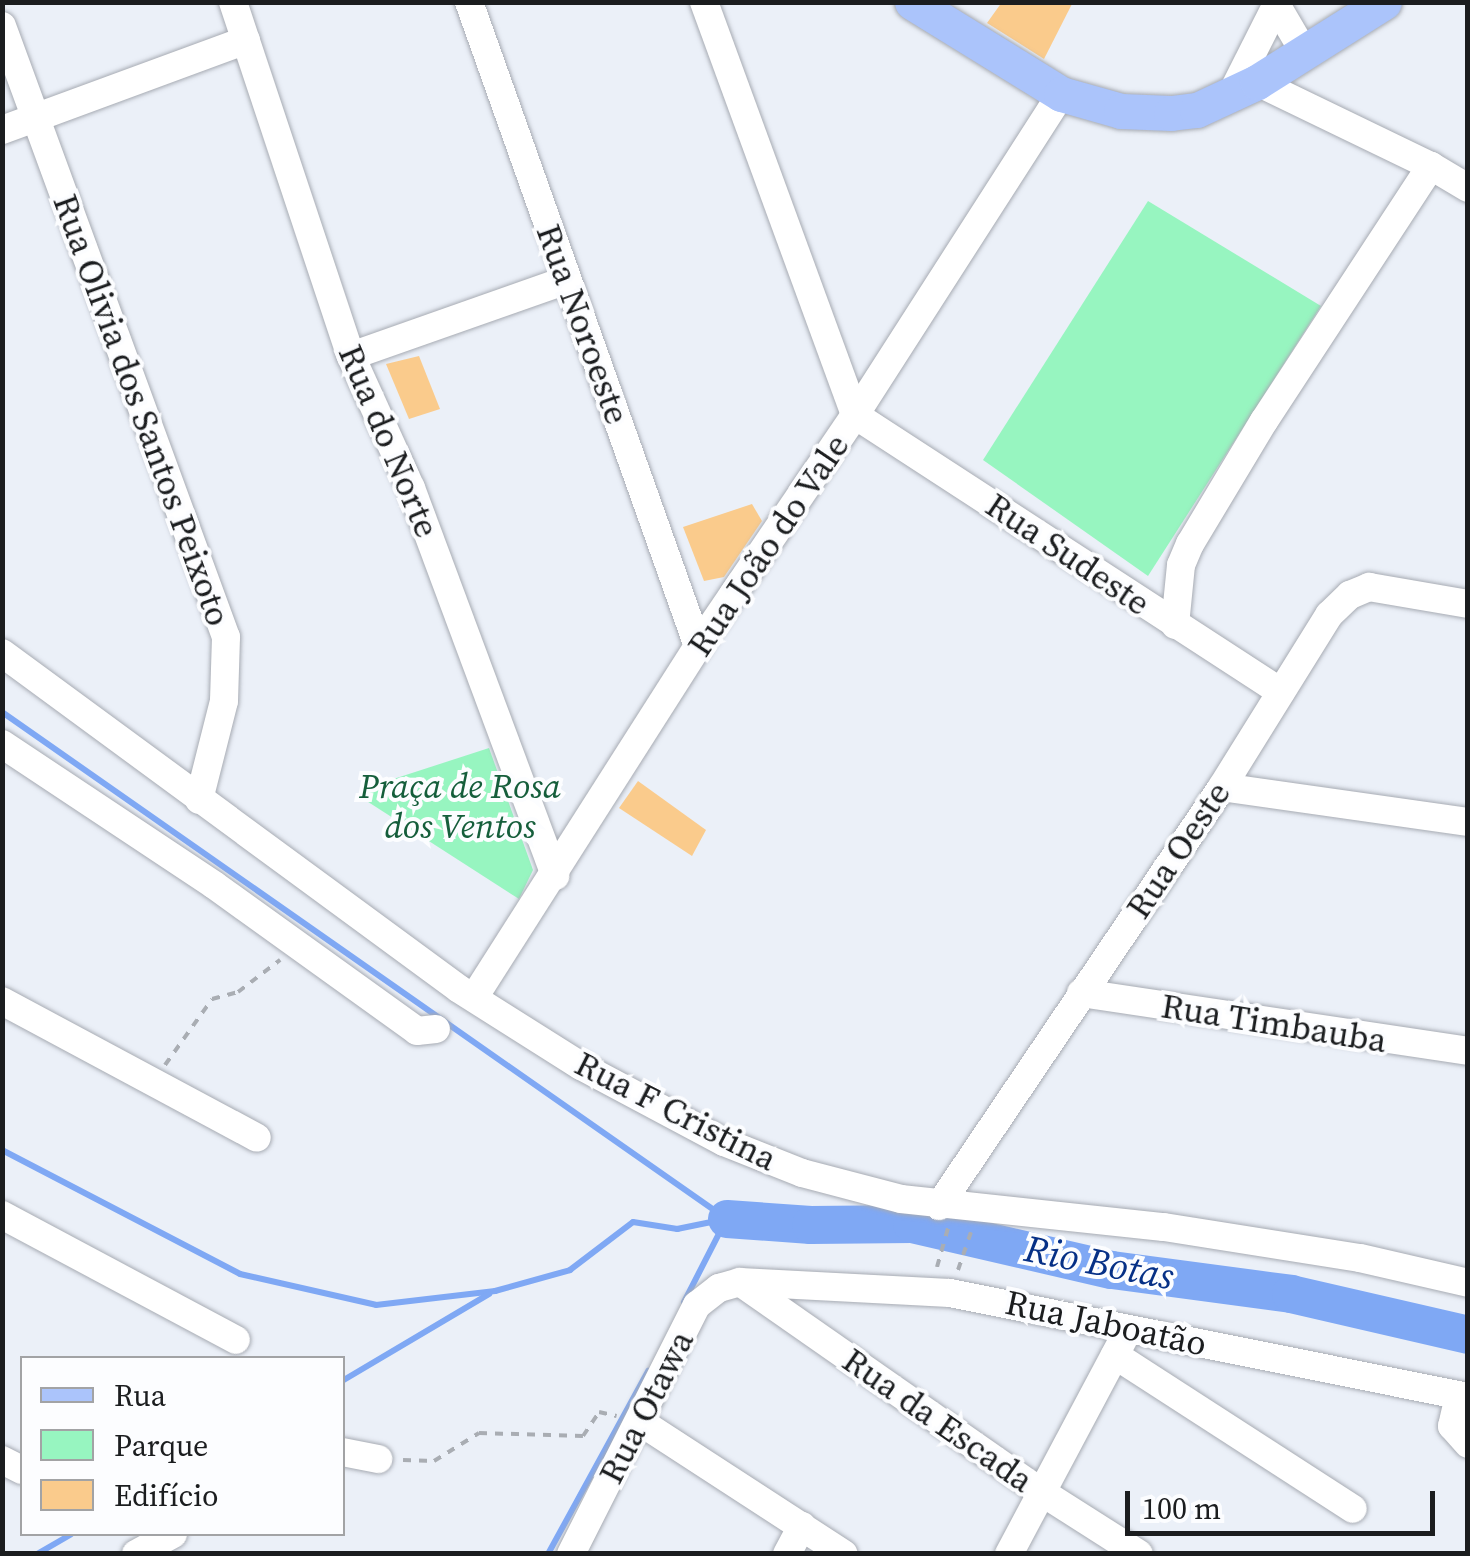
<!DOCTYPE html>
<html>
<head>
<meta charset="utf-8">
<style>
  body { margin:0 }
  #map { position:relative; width:1470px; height:1556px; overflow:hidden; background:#ebf0f8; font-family:"Source Serif 4",serif }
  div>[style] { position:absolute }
  .green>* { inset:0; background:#97f5c0 }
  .stream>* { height:6px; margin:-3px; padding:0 3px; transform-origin:3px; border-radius:3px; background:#7fa8f4 }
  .river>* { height:38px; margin:-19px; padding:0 19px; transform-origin:19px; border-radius:19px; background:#7fa8f4 }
  .building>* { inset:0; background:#facb8c }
  .path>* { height:4px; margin-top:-2px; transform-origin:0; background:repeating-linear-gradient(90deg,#a9adb3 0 8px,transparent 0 16px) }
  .roads { filter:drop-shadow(0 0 2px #a7abb3) drop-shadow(0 0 2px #a7abb3) }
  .minor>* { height:28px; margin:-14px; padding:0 14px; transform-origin:14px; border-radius:14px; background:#fff }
  .major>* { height:35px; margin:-17.5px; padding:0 17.5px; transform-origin:17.5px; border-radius:17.5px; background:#abc4fb }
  span { translate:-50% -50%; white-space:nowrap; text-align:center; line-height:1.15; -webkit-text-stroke:8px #fcfdff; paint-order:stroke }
  .street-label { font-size:35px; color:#1b1d1f }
  .park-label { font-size:35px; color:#155e3b; font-style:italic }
  .water-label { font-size:38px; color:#063086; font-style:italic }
  .frame { position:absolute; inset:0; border:5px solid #1b1d1f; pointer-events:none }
  .legend { position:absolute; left:20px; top:1356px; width:325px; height:180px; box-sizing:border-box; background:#fcfdff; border:2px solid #a2a3a5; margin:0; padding:12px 18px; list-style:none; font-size:30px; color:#1b1d1f }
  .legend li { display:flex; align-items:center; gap:20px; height:50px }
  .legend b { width:50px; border:2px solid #a2a3a5 }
  .scale { position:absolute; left:1125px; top:1491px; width:310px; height:45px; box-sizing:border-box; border:5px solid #1b1d1f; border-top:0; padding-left:12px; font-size:30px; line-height:35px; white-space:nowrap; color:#1b1d1f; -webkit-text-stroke:8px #fcfdff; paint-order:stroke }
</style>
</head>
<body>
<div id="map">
  <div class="green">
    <i style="clip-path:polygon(1148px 201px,1321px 306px,1148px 576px,983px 460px)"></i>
    <i style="clip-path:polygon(489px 748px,533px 870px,519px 899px,362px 798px,375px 785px)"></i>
  </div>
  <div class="stream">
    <i style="left:2px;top:712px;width:885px;rotate:34.97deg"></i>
    <i style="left:2px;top:1150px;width:268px;rotate:27.5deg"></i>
    <i style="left:240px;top:1274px;width:139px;rotate:12.8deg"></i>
    <i style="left:376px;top:1305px;width:120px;rotate:-6.7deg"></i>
    <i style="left:495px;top:1291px;width:78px;rotate:-15.6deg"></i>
    <i style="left:570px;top:1270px;width:79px;rotate:-37.3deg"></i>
    <i style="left:633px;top:1222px;width:45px;rotate:9deg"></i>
    <i style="left:677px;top:1229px;width:50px;rotate:-11.5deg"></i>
    <i style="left:684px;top:1302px;width:92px;rotate:-62.9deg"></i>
    <i style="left:342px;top:1381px;width:171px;rotate:-30.6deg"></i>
    <i style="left:37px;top:1554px;width:39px;rotate:-30deg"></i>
    <i style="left:548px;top:1554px;width:209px;rotate:-61.3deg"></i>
  </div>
  <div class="river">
    <i style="left:727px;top:1219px;width:84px;rotate:4.1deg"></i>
    <i style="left:811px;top:1225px;width:101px;rotate:-0.6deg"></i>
    <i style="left:912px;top:1224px;width:205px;rotate:13deg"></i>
    <i style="left:1112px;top:1270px;width:181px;rotate:7.6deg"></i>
    <i style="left:1291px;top:1294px;width:182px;rotate:13deg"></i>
  </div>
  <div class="building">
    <i style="clip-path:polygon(1002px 2px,1073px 2px,1044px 59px,987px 23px)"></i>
    <i style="clip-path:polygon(419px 356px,440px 409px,409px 419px,386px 364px)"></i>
    <i style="clip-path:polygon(752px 504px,762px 521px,724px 577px,704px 581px,683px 527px)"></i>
    <i style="clip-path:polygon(638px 781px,706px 830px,692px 856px,619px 808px)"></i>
  </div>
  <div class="path">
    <i style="left:165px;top:1065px;width:81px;rotate:-54.5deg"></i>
    <i style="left:212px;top:999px;width:27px;rotate:-15deg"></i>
    <i style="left:238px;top:992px;width:53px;rotate:-37.3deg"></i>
    <i style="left:937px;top:1267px;width:41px;rotate:-74.2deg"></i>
    <i style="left:958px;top:1270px;width:40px;rotate:-71.1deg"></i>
    <i style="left:403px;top:1460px;width:31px;rotate:2deg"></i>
    <i style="left:434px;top:1461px;width:53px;rotate:-31.9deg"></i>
    <i style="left:479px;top:1433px;width:104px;rotate:1.7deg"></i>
    <i style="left:583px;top:1436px;width:29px;rotate:-56deg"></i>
    <i style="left:599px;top:1412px;width:18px;rotate:13deg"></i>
  </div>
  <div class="roads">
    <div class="minor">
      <i style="left:233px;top:2px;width:373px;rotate:71.6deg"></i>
      <i style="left:351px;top:356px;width:145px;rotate:65.6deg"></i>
      <i style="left:411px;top:488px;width:414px;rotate:69.6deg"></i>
      <i style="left:469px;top:2px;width:684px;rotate:70.43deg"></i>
      <i style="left:704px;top:2px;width:440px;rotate:69.9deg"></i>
      <i style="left:855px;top:415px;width:508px;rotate:33.03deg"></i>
      <i style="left:1277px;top:6px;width:53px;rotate:59.6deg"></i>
      <i style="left:2px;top:26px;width:651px;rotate:69.87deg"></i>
      <i style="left:226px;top:637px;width:64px;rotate:91.8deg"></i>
      <i style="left:224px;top:701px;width:102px;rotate:104.2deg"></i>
      <i style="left:1257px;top:82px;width:193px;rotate:25.8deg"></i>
      <i style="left:1431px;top:166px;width:43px;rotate:30.7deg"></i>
      <i style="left:1232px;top:93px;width:102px;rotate:-63.2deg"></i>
      <i style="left:2px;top:130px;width:260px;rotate:-20.2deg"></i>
      <i style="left:351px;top:356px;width:229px;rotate:-19.4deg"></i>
      <i style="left:1175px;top:625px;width:60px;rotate:-84.3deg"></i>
      <i style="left:1181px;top:565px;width:23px;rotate:-67deg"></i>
      <i style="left:1190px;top:544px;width:144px;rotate:-59deg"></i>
      <i style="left:1264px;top:421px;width:305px;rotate:-56.8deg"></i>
      <i style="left:2px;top:653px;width:567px;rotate:36.32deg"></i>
      <i style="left:459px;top:989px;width:144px;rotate:32.3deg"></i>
      <i style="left:581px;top:1066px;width:162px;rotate:28deg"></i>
      <i style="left:724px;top:1142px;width:84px;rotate:21.7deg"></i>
      <i style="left:802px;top:1173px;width:102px;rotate:14.7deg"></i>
      <i style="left:901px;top:1199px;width:264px;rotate:6.1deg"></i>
      <i style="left:1164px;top:1227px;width:198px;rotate:9deg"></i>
      <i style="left:1360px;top:1258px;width:111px;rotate:13deg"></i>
      <i style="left:2px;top:744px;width:255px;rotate:33.6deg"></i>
      <i style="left:214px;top:885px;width:250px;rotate:35.7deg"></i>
      <i style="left:417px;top:1031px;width:19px;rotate:-6deg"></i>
      <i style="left:1222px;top:787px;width:248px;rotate:8.1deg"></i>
      <i style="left:1081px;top:993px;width:391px;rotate:8.5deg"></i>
      <i style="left:475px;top:996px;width:415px;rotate:-57.5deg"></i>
      <i style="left:698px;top:646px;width:279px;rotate:-55.8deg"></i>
      <i style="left:855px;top:415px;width:381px;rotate:-57.3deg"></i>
      <i style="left:2px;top:1001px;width:289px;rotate:28.2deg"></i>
      <i style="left:939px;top:1206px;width:506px;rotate:-55.96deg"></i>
      <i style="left:1222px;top:787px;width:203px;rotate:-58.1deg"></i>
      <i style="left:1329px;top:615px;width:29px;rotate:-44deg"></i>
      <i style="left:1350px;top:595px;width:21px;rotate:-23deg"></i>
      <i style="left:1369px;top:587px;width:100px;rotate:9.7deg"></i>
      <i style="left:2px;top:1215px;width:265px;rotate:28.1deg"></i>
      <i style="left:740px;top:1282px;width:366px;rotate:34.9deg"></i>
      <i style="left:1040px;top:1491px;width:117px;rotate:32.5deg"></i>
      <i style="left:1115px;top:1355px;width:283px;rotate:32.9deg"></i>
      <i style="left:1459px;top:1396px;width:31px;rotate:103deg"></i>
      <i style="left:1452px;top:1426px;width:24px;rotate:48deg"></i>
      <i style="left:639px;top:1421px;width:244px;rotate:33deg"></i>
      <i style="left:342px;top:1452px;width:37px;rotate:11deg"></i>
      <i style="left:2px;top:1460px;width:22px;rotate:27deg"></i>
      <i style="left:136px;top:1554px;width:42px;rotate:-28.4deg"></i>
      <i style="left:571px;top:1554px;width:279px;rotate:-63.2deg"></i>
      <i style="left:697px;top:1305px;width:28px;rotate:-38deg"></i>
      <i style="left:719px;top:1288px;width:22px;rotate:-16deg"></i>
      <i style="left:740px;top:1282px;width:210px;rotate:3deg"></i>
      <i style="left:950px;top:1293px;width:528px;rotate:11.35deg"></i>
      <i style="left:787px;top:1554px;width:32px;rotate:-62deg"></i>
      <i style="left:1009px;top:1554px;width:245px;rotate:-62deg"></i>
    </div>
    <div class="major">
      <i style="left:912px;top:2px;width:175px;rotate:31.7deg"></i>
      <i style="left:1061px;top:94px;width:62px;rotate:15.8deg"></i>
      <i style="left:1121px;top:111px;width:50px;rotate:2.3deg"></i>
      <i style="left:1171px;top:113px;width:26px;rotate:-7deg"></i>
      <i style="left:1197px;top:110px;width:66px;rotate:-25deg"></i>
      <i style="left:1257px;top:82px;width:150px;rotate:-32.2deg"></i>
    </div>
  </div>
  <div class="street-label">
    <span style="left:583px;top:324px;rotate:70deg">Rua Noroeste</span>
    <span style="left:142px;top:410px;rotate:70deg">Rua Olivia dos Santos Peixoto</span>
    <span style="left:389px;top:441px;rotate:67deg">Rua do Norte</span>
    <span style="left:768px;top:545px;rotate:-56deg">Rua João do Vale</span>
    <span style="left:1068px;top:554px;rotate:34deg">Rua Sudeste</span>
    <span style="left:1178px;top:850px;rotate:-56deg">Rua Oeste</span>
    <span style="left:1274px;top:1023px;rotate:9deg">Rua Timbauba</span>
    <span style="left:676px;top:1111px;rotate:27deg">Rua F Cristina</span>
    <span style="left:1106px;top:1323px;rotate:12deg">Rua Jaboatão</span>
    <span style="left:646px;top:1407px;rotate:-63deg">Rua Otawa</span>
    <span style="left:938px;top:1420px;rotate:35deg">Rua da Escada</span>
  </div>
  <div class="park-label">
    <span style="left:460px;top:806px">Praça de Rosa<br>dos Ventos</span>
  </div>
  <div class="water-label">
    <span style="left:1099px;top:1263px;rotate:11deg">Rio Botas</span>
  </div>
  <div class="frame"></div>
  <ul class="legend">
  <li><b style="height:12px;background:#abc4fb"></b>Rua</li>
  <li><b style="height:28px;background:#97f5c0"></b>Parque</li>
  <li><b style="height:28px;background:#facb8c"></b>Edifício</li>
  </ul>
  <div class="scale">100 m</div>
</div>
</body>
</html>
